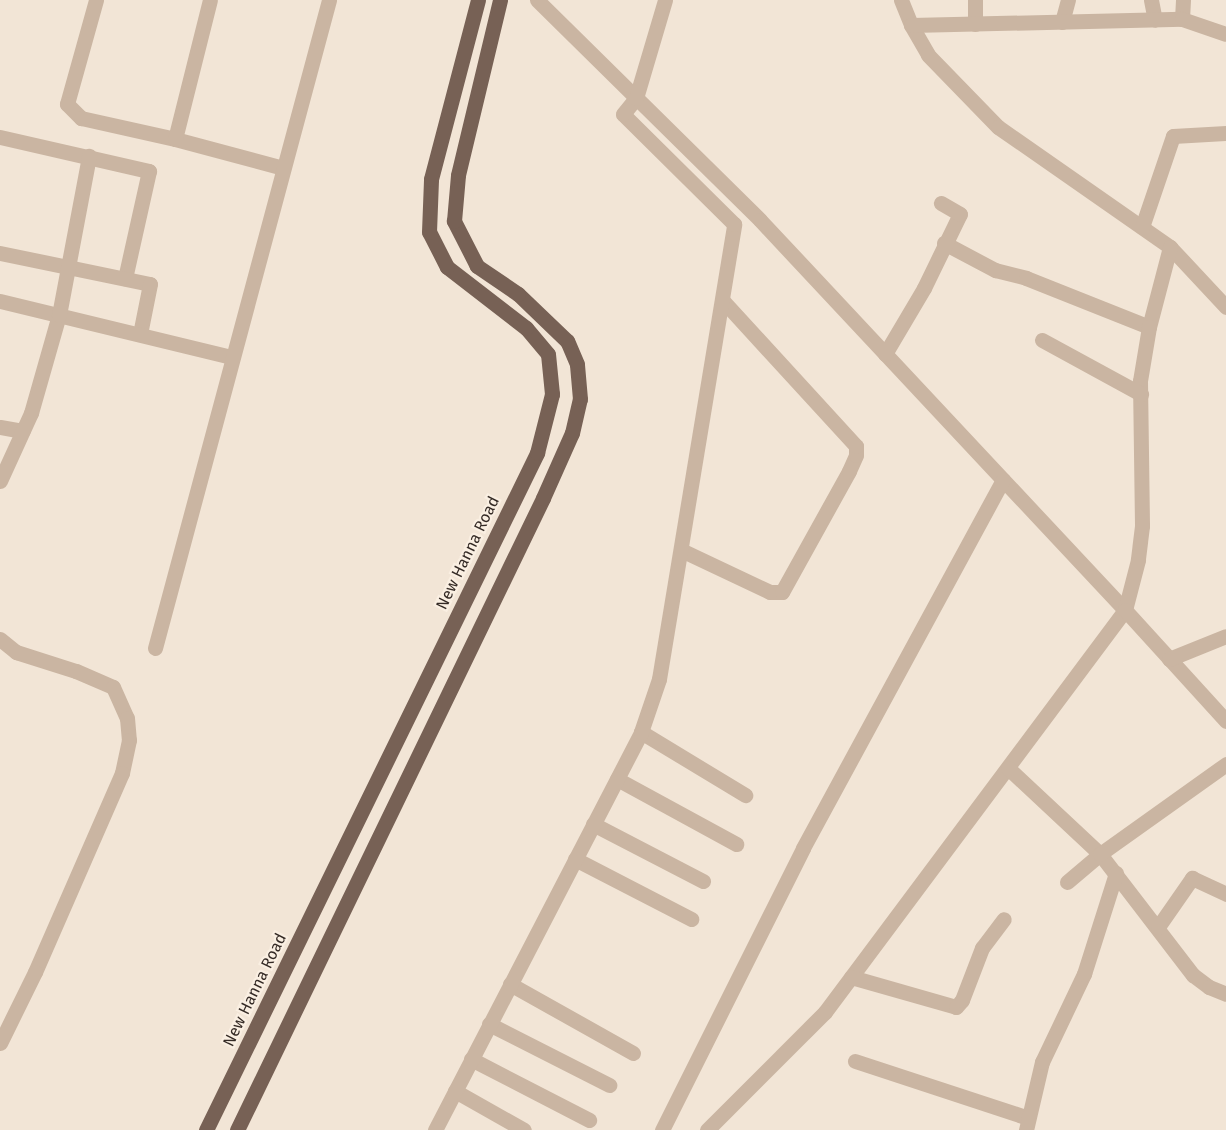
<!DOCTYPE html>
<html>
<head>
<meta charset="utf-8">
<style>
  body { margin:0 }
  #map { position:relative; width:1226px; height:1130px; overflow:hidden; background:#f2e5d6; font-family:"Fira Sans",sans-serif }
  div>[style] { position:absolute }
  .minor>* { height:15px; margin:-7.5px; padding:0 7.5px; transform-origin:7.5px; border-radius:7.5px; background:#cab5a2 }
  .major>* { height:15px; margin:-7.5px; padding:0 7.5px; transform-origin:7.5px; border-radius:7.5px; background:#776155 }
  span { translate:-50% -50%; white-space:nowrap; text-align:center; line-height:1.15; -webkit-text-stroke:4.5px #faefe2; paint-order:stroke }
  .street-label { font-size:16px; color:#342a25 }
</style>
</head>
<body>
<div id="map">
  <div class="minor">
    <i style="left:96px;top:0;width:108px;rotate:105.6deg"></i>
    <i style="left:67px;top:104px;width:20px;rotate:45deg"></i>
    <i style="left:81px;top:118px;width:96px;rotate:12.6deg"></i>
    <i style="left:175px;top:139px;width:112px;rotate:15deg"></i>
    <i style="left:537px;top:0;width:313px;rotate:44.6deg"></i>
    <i style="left:760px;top:220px;width:534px;rotate:46.9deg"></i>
    <i style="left:1125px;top:610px;width:502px;rotate:126.73deg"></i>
    <i style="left:825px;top:1012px;width:167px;rotate:135deg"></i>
    <i style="left:901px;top:0;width:27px;rotate:68deg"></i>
    <i style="left:911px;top:25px;width:34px;rotate:60deg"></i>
    <i style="left:928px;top:55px;width:100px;rotate:45.8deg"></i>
    <i style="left:998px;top:127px;width:210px;rotate:34.9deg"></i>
    <i style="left:1170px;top:247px;width:82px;rotate:47deg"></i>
    <i style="left:1151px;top:0;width:20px;rotate:79deg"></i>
    <i style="left:1182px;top:19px;width:19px;rotate:-87deg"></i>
    <i style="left:1062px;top:22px;width:23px;rotate:-75deg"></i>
    <i style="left:975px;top:24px;width:24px;rotate:-90deg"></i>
    <i style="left:911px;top:25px;width:271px;rotate:-1.3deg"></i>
    <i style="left:1182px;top:19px;width:46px;rotate:18.8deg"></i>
    <i style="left:0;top:137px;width:153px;rotate:12.9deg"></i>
    <i style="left:149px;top:171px;width:110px;rotate:102.6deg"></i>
    <i style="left:175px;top:139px;width:143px;rotate:-75.9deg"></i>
    <i style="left:1142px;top:227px;width:96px;rotate:-71.2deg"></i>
    <i style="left:1173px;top:136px;width:53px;rotate:-3.2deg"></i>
    <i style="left:944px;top:243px;width:58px;rotate:27.9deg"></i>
    <i style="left:995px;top:270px;width:32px;rotate:14deg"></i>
    <i style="left:1026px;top:278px;width:132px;rotate:21.7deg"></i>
    <i style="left:1170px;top:247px;width:83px;rotate:104.7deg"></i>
    <i style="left:1149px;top:327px;width:55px;rotate:99.5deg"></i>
    <i style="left:1140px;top:381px;width:145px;rotate:89.2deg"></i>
    <i style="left:1142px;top:526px;width:34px;rotate:97deg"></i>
    <i style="left:1138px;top:560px;width:52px;rotate:104.6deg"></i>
    <i style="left:1125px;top:610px;width:150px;rotate:47.7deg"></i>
    <i style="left:0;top:253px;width:153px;rotate:11.7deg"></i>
    <i style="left:150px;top:284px;width:51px;rotate:101.3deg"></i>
    <i style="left:0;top:301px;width:239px;rotate:13.6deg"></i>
    <i style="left:1042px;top:340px;width:113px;rotate:28.6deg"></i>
    <i style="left:885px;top:354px;width:77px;rotate:-59.4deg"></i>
    <i style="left:924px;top:288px;width:82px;rotate:-64.1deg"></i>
    <i style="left:960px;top:214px;width:22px;rotate:-150deg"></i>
    <i style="left:0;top:427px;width:23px;rotate:10deg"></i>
    <i style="left:0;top:481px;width:75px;rotate:-65.5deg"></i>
    <i style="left:31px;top:413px;width:102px;rotate:-74.1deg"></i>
    <i style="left:59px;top:315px;width:162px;rotate:-79.3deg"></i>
    <i style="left:681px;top:550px;width:98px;rotate:25.3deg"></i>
    <i style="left:770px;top:592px;width:12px"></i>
    <i style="left:782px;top:592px;width:138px;rotate:-61deg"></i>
    <i style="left:849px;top:471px;width:17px;rotate:-66deg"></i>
    <i style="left:856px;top:455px;width:9px;rotate:-90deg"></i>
    <i style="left:856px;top:446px;width:198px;rotate:-132.5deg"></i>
    <i style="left:0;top:639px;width:21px;rotate:39deg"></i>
    <i style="left:16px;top:652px;width:63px;rotate:17.6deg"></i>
    <i style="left:76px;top:671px;width:40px;rotate:23.4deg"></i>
    <i style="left:113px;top:687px;width:34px;rotate:66deg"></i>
    <i style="left:127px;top:718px;width:22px;rotate:85deg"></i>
    <i style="left:129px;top:740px;width:34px;rotate:102deg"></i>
    <i style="left:122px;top:773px;width:217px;rotate:113.6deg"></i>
    <i style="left:35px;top:972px;width:79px;rotate:116.2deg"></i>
    <i style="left:155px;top:648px;width:671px;rotate:-74.97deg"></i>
    <i style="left:1169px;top:659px;width:61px;rotate:-22deg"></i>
    <i style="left:641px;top:732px;width:122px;rotate:31.2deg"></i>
    <i style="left:1008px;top:768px;width:126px;rotate:43.1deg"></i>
    <i style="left:1100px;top:854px;width:153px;rotate:52.5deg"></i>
    <i style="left:1193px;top:975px;width:20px;rotate:37deg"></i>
    <i style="left:1209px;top:987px;width:18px;rotate:22deg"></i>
    <i style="left:617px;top:779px;width:136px;rotate:28.6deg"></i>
    <i style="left:593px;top:824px;width:124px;rotate:27.4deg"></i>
    <i style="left:575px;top:859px;width:131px;rotate:27.3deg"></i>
    <i style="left:1067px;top:882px;width:43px;rotate:-40.3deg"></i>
    <i style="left:1100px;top:854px;width:155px;rotate:-35.5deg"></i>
    <i style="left:1158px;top:927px;width:60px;rotate:-55.2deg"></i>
    <i style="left:1192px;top:878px;width:38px;rotate:25deg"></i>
    <i style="left:851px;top:977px;width:109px;rotate:15.9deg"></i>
    <i style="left:956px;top:1007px;width:9px;rotate:-49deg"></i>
    <i style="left:962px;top:1000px;width:56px;rotate:-69deg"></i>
    <i style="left:982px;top:948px;width:36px;rotate:-53deg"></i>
    <i style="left:510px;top:984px;width:141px;rotate:29.3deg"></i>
    <i style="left:489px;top:1024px;width:135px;rotate:26.9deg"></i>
    <i style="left:471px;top:1059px;width:133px;rotate:27.3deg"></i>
    <i style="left:855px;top:1061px;width:182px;rotate:18.2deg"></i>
    <i style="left:455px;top:1091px;width:79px;rotate:29.5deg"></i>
    <i style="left:435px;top:1130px;width:448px;rotate:-62.6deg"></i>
    <i style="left:641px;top:732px;width:56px;rotate:-71.2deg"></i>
    <i style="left:659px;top:679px;width:461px;rotate:-80.6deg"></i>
    <i style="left:734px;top:224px;width:156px;rotate:-135.3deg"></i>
    <i style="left:623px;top:114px;width:21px;rotate:-51deg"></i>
    <i style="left:636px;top:98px;width:102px;rotate:-73.5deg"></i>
    <i style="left:662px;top:1130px;width:315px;rotate:-63.4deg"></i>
    <i style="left:803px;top:848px;width:419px;rotate:-61.5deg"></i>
    <i style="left:1026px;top:1130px;width:70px;rotate:-76.8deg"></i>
    <i style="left:1042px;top:1062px;width:98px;rotate:-64.5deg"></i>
    <i style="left:1084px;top:974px;width:106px;rotate:-72.4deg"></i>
  </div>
  <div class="major">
    <i style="left:206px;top:1130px;width:754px;rotate:-63.94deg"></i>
    <i style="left:537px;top:453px;width:61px;rotate:-75.7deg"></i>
    <i style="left:552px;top:394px;width:40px;rotate:-95.7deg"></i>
    <i style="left:548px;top:354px;width:34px;rotate:-130deg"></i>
    <i style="left:526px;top:328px;width:100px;rotate:-142.3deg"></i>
    <i style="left:447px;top:267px;width:39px;rotate:-117deg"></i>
    <i style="left:429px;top:232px;width:53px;rotate:-87.8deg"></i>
    <i style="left:431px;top:179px;width:185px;rotate:-75.3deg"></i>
    <i style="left:237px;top:1130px;width:702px;rotate:-64.16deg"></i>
    <i style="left:543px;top:498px;width:71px;rotate:-66deg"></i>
    <i style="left:572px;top:433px;width:35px;rotate:-77deg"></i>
    <i style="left:580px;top:399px;width:35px;rotate:-95deg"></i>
    <i style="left:577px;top:364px;width:25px;rotate:-113deg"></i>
    <i style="left:567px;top:341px;width:68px;rotate:-136.2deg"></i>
    <i style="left:518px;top:294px;width:50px;rotate:-145.7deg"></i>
    <i style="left:477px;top:266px;width:51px;rotate:-117.1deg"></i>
    <i style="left:454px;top:221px;width:46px;rotate:-85deg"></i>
    <i style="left:458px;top:175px;width:180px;rotate:-76.5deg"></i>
  </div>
  <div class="street-label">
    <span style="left:468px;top:553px;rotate:-64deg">New Hanna Road</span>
    <span style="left:255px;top:990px;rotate:-64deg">New Hanna Road</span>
  </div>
</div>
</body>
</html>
